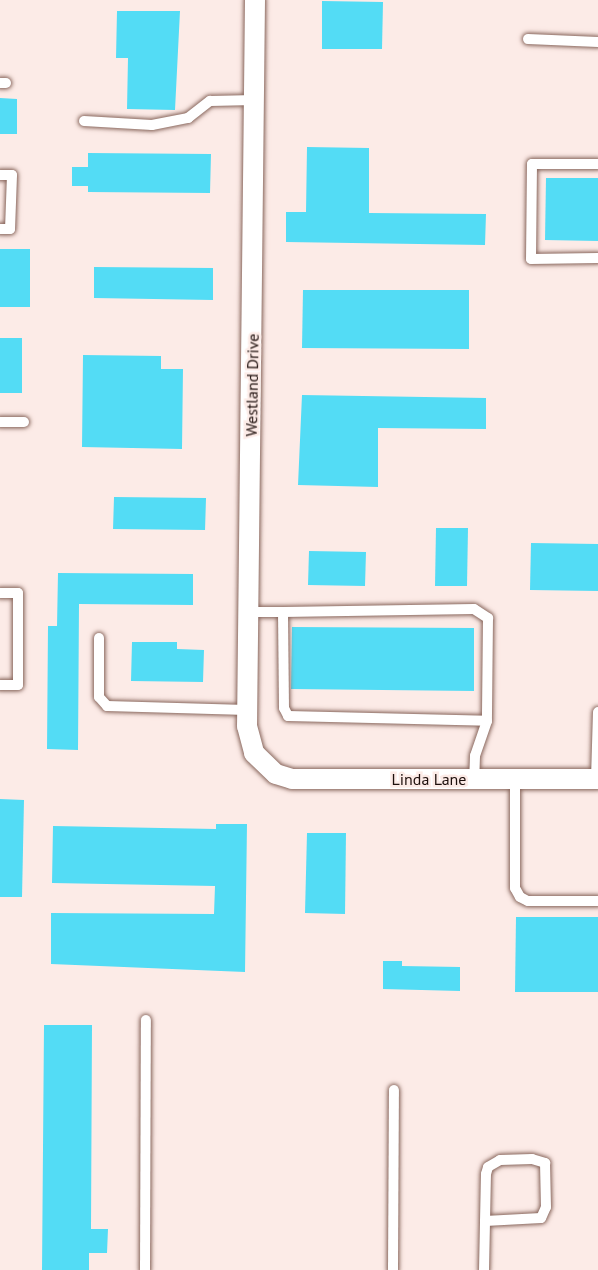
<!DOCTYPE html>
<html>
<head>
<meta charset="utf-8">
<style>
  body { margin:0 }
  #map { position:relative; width:598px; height:1270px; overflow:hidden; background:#fcebe7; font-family:"PT Sans",sans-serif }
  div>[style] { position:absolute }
  .building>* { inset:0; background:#53dcf5 }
  .roads { filter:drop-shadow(0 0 2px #89675d) drop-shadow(0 0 2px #89675d) }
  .service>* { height:10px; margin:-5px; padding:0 5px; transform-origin:5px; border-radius:5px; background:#fff }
  .minor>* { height:20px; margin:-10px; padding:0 10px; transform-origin:10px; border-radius:10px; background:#fff }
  span { translate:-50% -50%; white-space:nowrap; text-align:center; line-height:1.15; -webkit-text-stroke:5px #fcebe7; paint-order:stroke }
  .street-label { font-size:16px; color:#1d0f0c }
</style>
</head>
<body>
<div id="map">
  <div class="building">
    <i style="clip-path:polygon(322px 1px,383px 2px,382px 49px,322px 49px)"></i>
    <i style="clip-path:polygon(117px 11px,180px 11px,175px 110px,127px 109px,128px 58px,116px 58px)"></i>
    <i style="clip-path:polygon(0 98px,17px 99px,17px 134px,0 134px)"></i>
    <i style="clip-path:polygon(307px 147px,369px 148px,369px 213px,486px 214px,485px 245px,286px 242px,286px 212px,306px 212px)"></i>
    <i style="clip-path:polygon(88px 153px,211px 154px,210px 193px,88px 192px,88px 186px,72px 186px,72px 167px,88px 167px)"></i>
    <i style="clip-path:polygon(546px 178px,598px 178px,598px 241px,545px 240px)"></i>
    <i style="clip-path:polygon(0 249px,30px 249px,30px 307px,0 307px)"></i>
    <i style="clip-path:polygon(94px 267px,213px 268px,213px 300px,94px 298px)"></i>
    <i style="clip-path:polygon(303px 290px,469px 290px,469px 349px,302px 348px)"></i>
    <i style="clip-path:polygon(0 338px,22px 338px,22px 393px,0 393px)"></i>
    <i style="clip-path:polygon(83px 355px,161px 356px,161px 369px,183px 369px,182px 449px,82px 447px)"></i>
    <i style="clip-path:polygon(302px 395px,486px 398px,486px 429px,378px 428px,378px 487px,298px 485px)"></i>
    <i style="clip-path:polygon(114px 497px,206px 498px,205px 530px,113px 529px)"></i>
    <i style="clip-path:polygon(436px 528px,468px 528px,467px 586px,435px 586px)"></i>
    <i style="clip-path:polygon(531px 543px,598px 544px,598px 591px,530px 590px)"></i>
    <i style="clip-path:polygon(309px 551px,366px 552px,365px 586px,308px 585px)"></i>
    <i style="clip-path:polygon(58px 573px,193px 574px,193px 605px,79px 604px,78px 750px,47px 749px,48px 626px,57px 626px)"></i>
    <i style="clip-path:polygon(292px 627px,474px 628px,474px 691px,291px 689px)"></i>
    <i style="clip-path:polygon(132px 642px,177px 642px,177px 649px,204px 650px,203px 682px,131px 681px)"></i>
    <i style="clip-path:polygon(0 799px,24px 800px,22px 897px,0 897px)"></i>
    <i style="clip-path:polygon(216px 824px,247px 824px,245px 972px,51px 964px,51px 913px,214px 914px,215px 886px,52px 883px,53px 826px,216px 829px)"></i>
    <i style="clip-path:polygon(307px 833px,346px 833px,345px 914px,305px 913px)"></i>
    <i style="clip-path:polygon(516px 917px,598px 917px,598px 992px,515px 992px)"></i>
    <i style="clip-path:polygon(383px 961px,402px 961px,402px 966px,460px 967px,460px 991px,383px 989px)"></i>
    <i style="clip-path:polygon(44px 1025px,92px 1025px,91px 1229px,108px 1229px,107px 1253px,89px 1253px,89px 1270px,42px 1270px)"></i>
  </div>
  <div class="roads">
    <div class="service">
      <i style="left:528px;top:39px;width:70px;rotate:2.5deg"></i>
      <i style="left:0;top:83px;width:6px"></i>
      <i style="left:84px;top:121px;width:68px;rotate:3.4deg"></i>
      <i style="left:152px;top:125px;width:37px;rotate:-11deg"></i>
      <i style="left:188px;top:118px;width:28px;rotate:-38deg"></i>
      <i style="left:210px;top:101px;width:45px;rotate:-1.3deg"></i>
      <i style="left:598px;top:164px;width:66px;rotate:180deg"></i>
      <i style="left:532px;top:164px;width:95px;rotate:90.6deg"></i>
      <i style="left:531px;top:259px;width:67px;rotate:-0.9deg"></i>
      <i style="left:0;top:175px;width:12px"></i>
      <i style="left:12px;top:175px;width:54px;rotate:92.1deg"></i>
      <i style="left:10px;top:229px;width:10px;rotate:180deg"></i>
      <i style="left:0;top:422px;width:24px"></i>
      <i style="left:0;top:593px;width:18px"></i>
      <i style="left:18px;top:593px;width:92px;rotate:90deg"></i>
      <i style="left:18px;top:685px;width:18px;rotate:180deg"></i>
      <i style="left:249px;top:612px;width:34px"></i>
      <i style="left:283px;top:612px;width:96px;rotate:89.4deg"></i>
      <i style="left:284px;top:708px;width:9px;rotate:63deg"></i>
      <i style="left:288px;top:716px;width:199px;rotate:1.4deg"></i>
      <i style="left:487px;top:721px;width:37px;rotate:109deg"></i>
      <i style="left:475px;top:756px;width:23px;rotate:92deg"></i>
      <i style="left:283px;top:612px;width:191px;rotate:-0.9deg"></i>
      <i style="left:474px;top:609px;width:17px;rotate:33deg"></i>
      <i style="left:488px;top:618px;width:103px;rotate:90.6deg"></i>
      <i style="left:99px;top:638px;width:59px;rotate:90deg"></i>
      <i style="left:99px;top:697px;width:12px;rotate:48deg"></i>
      <i style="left:107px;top:706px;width:140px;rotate:1.6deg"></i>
      <i style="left:515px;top:779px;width:109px;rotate:90deg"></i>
      <i style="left:515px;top:888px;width:10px;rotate:61deg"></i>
      <i style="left:520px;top:897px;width:9px;rotate:27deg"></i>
      <i style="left:528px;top:901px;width:70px"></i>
      <i style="left:596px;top:779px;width:67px;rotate:-88.3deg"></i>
      <i style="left:145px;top:1270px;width:250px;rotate:-89.8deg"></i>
      <i style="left:393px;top:1270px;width:180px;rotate:-89.7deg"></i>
      <i style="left:484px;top:1270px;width:49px;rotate:-88.8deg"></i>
      <i style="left:485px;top:1221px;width:47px;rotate:-88.8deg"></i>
      <i style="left:486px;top:1174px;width:7px;rotate:-74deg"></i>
      <i style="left:488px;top:1167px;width:14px;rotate:-30deg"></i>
      <i style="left:500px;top:1160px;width:32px;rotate:-2deg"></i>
      <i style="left:532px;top:1159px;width:14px;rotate:17deg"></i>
      <i style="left:545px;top:1163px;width:44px;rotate:88.7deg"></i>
      <i style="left:546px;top:1207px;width:12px;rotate:114deg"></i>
      <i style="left:541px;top:1218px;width:56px;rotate:176.9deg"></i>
    </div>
    <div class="minor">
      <i style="left:255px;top:0;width:726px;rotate:90.63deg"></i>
      <i style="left:247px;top:726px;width:28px;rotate:75deg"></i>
      <i style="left:254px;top:753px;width:30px;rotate:44deg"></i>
      <i style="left:276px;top:774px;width:17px;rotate:17deg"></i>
      <i style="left:292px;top:779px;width:306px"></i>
    </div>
  </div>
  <div class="street-label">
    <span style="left:252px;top:385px;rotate:-89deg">Westland Drive</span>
    <span style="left:429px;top:779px">Linda Lane</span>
  </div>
</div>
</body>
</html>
